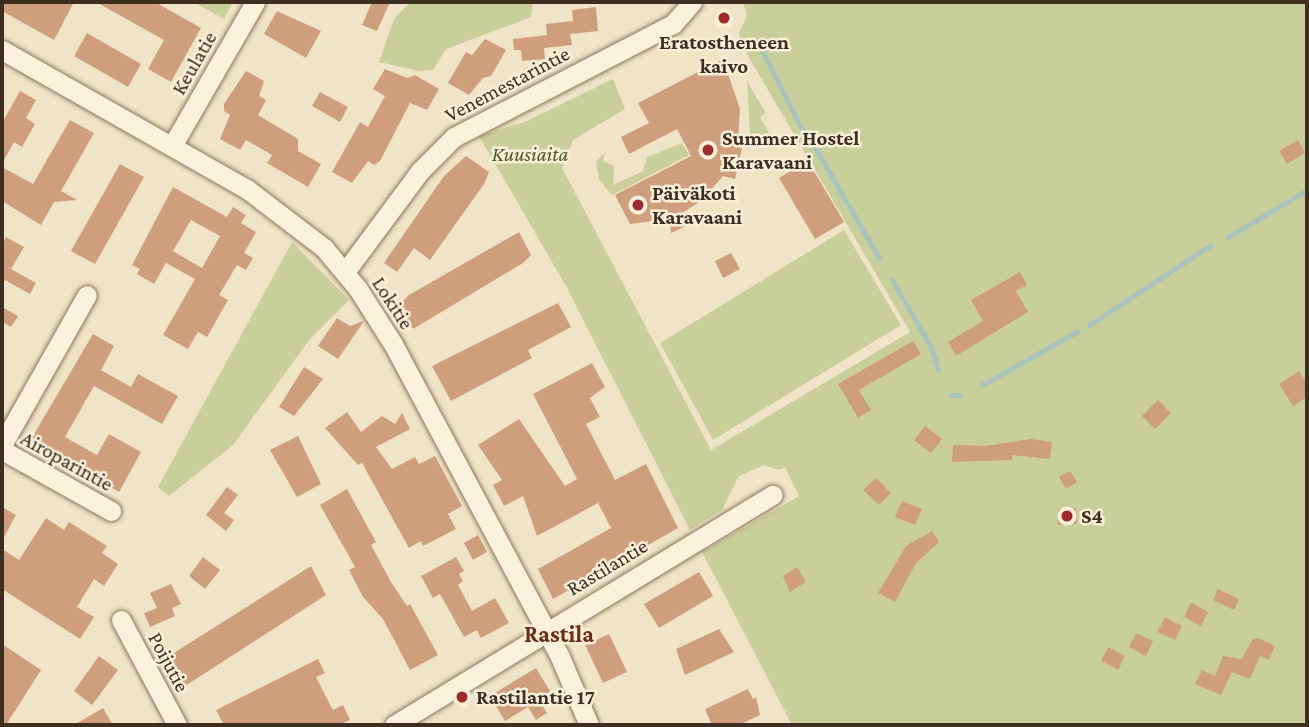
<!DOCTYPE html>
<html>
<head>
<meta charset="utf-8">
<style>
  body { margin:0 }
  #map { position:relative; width:1309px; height:727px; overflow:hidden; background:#f0e4c8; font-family:"Crimson Pro",serif }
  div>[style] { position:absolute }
  .green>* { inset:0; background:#c9cf9b }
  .stream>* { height:5px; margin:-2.5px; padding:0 2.5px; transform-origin:2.5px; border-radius:2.5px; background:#a9c4bc }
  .building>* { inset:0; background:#cf9f7d }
  .roads { filter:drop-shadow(0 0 2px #8d765c) drop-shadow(0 0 2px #8d765c) }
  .minor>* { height:19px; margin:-9.5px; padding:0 9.5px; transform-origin:9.5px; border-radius:9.5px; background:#faf1dc }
  .dots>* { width:19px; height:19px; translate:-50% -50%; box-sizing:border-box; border:4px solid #f7eed8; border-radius:50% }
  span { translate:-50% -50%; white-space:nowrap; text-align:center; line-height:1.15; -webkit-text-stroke:5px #f7eed8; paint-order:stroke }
  .poi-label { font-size:21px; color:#3d2e20; font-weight:700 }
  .left { translate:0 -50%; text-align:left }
  .street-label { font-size:21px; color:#3d2e20 }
  .park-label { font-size:21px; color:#4d5a26; font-style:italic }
  .quarter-label { font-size:24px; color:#6b2e1e; font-weight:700 }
  .frame { position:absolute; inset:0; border:4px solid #3d2e20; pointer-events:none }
</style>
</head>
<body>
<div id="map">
  <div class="green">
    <i style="clip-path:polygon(193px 2px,233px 2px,224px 19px)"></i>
    <i style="clip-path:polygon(410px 2px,533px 2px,531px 17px,446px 49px,433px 70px,419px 71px,379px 62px,394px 19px)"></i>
    <i style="clip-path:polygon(743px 2px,1307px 2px,1307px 725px,792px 725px,702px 552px,799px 496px,785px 467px,779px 470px,764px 465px,739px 476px,722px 510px,690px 530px,566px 286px,479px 136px,527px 121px,613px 79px,625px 109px,573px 140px,562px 168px,711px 450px,910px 332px,741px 44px,739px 33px,747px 16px)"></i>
    <i style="clip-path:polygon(747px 81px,766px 113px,760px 117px,770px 135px,750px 135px)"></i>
    <i style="clip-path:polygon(682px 143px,689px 155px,612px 195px,599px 180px,596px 162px,605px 152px,603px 161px,614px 166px,613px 185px,643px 171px,647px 157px)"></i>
    <i style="clip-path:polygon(844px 230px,901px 325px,713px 440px,660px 343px)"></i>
    <i style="clip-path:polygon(292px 242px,349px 300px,310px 339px,233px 445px,169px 496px,158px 487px)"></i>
  </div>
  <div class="stream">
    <i style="left:757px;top:40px;width:100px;rotate:63.2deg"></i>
    <i style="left:810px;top:139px;width:138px;rotate:59.9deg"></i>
    <i style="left:1228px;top:237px;width:92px;rotate:-30.7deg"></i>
    <i style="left:892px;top:280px;width:78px;rotate:59.8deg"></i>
    <i style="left:931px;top:347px;width:24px;rotate:73deg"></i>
    <i style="left:1089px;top:325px;width:146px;rotate:-33.3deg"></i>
    <i style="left:982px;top:385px;width:110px;rotate:-29.4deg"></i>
    <i style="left:951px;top:395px;width:9px"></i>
  </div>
  <div class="building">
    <i style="clip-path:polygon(2px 2px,74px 2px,54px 40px,2px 11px)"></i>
    <i style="clip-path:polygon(96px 2px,155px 2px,201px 28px,171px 82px,148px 69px,164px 40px)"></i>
    <i style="clip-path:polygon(372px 2px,390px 2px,377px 31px,362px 25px)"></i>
    <i style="clip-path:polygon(596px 7px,598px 31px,570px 34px,572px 45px,544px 48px,545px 59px,522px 61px,521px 50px,514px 50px,513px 39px,547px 35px,546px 24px,573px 21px,572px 10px)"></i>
    <i style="clip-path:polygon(277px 11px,321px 31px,306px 58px,264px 34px)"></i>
    <i style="clip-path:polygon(87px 33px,141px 64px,128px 87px,74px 56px)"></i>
    <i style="clip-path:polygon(485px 39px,506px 50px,491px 76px,483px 78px,469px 95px,448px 83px,466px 52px,472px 55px)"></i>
    <i style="clip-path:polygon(723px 59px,740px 109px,738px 142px,743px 144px,735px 179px,723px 176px,701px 201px,679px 215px,688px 225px,671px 233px,670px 219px,630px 224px,615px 195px,691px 156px,677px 129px,629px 154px,621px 137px,649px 123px,638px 103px)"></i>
    <i style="clip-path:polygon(385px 69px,407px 78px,415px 75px,439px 89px,427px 110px,410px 103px,380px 161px,374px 165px,368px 161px,352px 183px,332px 172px,360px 122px,368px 127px,385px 96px,373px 89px)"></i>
    <i style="clip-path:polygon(246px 71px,264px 81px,259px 96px,266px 100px,258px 115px,298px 139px,298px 151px,321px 164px,308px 187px,267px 163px,272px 155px,246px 140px,240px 150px,220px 139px,230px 115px,224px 111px,224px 104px)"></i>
    <i style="clip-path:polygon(20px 91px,36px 100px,26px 118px,35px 124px,22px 147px,14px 142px,2px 164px,2px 123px)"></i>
    <i style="clip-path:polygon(320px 92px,348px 107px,340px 122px,312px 106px)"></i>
    <i style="clip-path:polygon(70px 120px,94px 133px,61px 191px,77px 200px,54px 202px,41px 225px,2px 201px,2px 167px,33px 184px)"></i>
    <i style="clip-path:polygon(1298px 140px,1305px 153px,1287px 164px,1279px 151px)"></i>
    <i style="clip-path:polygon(466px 156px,489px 172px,484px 184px,430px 260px,414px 248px,397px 272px,384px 263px,444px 176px)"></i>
    <i style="clip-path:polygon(808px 161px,844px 222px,815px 239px,779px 178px)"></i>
    <i style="clip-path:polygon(120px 164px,144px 177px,95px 264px,71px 251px)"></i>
    <i style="clip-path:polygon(evenodd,173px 187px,227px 217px,233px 207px,246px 215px,241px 223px,256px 232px,244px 253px,253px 258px,246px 270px,237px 265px,219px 295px,228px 300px,207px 337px,198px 332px,188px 349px,163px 335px,195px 279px,166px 263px,154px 284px,137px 274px,140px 269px,132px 265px,173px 187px,191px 220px,220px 236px,202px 268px,173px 251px,191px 220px)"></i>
    <i style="clip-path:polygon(519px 232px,531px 255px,523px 263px,413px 329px,401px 303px,409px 295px)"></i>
    <i style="clip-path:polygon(6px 237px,24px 247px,11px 269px,36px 283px,30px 294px,5px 280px,2px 286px,2px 245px)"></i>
    <i style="clip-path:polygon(731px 253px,740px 269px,723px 278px,715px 261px)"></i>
    <i style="clip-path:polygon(1020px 272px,1027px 285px,1016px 291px,1028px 312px,956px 356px,948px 342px,983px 321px,971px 300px)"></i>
    <i style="clip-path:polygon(558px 303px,571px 327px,528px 350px,532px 358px,451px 401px,432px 366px)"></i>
    <i style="clip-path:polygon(2px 307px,18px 316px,11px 327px,2px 322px)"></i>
    <i style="clip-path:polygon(337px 318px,350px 326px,364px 321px,338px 359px,318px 346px)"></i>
    <i style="clip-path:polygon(93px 334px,114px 346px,101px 370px,131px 387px,138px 374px,178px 396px,162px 424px,94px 386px,65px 437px,97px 455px,109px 434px,141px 452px,119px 492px,30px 441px)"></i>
    <i style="clip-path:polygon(913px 341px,921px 354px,859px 390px,871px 410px,858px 418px,838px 384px)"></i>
    <i style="clip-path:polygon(592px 363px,605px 387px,590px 398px,600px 417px,586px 424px,615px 480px,646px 464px,678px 528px,553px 599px,538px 569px,611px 528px,598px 503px,537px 536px,523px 496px,504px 506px,493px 485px,502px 480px,478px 445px,519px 419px,565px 486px,577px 479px,533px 394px)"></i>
    <i style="clip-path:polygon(304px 367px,323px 379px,294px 416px,279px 407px)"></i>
    <i style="clip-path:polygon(1299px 371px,1307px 383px,1307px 397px,1293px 406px,1279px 384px)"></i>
    <i style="clip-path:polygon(1158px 400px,1171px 413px,1155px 429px,1142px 416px)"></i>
    <i style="clip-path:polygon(347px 412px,361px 432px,382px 416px,395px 424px,402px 413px,410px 429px,376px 447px,392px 469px,415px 457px,419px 464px,435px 456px,462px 506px,448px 514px,456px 529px,423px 546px,421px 541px,409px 548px,362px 463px,358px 465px,325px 428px)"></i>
    <i style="clip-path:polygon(925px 426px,942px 439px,931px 453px,914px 440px)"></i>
    <i style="clip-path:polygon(298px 436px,321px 484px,297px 497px,270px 450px)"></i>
    <i style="clip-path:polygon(1031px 439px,1052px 442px,1050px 459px,1012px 455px,1013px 460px,952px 462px,953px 445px,986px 446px)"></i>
    <i style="clip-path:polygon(1070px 471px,1077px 482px,1066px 489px,1059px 477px)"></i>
    <i style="clip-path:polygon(876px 478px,891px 493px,879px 505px,863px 490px)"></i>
    <i style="clip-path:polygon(227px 487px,238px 495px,224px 513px,234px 520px,226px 531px,206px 515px)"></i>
    <i style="clip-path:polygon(347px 489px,376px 542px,371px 545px,391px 582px,407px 606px,410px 604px,438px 655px,410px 670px,383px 619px,363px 597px,349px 570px,355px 567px,320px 505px)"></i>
    <i style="clip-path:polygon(902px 501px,922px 509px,915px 525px,895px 517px)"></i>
    <i style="clip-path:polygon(2px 507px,16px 515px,2px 541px)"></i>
    <i style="clip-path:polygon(1076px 508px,1077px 524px,1058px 525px,1058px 509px)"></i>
    <i style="clip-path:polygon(46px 518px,64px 530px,69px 522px,107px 546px,102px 553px,118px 564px,104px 586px,94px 579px,77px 607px,94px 617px,80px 639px,2px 589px,2px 549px,19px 560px)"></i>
    <i style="clip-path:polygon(932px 531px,939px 542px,916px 563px,895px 602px,878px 593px,906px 546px)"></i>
    <i style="clip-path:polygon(478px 535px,487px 552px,473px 560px,464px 543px)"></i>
    <i style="clip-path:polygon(203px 557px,220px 570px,205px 589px,189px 576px)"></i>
    <i style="clip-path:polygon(456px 557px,464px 571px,459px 574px,463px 581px,458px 585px,472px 611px,495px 598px,509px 623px,481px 638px,477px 630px,464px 637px,440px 594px,433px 598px,421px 576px)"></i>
    <i style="clip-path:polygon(311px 566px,326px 595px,182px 688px,166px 658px)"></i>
    <i style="clip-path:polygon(797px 567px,806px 582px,790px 592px,783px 576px)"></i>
    <i style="clip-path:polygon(699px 572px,713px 596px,659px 628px,644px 604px)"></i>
    <i style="clip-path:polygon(171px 584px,181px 604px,172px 608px,175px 616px,150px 627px,144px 613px,157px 608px,150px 593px)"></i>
    <i style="clip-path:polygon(1218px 589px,1239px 599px,1234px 610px,1213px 600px)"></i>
    <i style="clip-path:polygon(1191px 602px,1208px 612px,1201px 626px,1184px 617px)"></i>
    <i style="clip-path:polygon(1165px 617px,1182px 626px,1175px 640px,1157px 632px)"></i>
    <i style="clip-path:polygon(719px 629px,734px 652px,685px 675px,676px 649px)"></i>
    <i style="clip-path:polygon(1136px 633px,1153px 641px,1146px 656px,1129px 647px)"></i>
    <i style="clip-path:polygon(609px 634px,627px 672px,603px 683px,585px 645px)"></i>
    <i style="clip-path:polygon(1258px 638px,1275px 646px,1269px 660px,1260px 656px,1250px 679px,1232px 672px,1221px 695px,1195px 684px,1202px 670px,1215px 676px,1223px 656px,1242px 659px,1252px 640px)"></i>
    <i style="clip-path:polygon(2px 644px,41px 670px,6px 725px,2px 725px)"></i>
    <i style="clip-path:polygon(1108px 647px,1125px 656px,1118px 670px,1101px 661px)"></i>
    <i style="clip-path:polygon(99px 656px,118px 670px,92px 705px,74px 691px)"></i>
    <i style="clip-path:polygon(318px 659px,325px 673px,316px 677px,333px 710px,343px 705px,350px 720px,339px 725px,224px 725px,216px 710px)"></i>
    <i style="clip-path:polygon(536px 668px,550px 691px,539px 700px,547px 713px,536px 720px,528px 707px,505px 721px,490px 696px)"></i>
    <i style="clip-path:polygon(748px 689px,753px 699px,756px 697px,760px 715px,739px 725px,712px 725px,705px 709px)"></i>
    <i style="clip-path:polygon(103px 708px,113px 725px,74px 725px)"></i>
  </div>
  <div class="roads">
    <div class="minor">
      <i style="left:2px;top:50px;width:282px;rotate:29.6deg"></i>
      <i style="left:247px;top:189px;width:97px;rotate:37.5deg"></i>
      <i style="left:324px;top:248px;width:53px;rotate:50.3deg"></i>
      <i style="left:358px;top:289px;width:65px;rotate:57.5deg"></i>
      <i style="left:393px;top:344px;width:355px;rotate:61.9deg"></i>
      <i style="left:560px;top:657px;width:74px;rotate:66.9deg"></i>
      <i style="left:172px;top:146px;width:166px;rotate:-60deg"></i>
      <i style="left:345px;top:272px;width:126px;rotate:-53.4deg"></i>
      <i style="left:420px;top:171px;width:48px;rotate:-45deg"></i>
      <i style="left:454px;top:137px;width:246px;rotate:-27.3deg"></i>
      <i style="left:673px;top:24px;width:29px;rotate:-49deg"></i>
      <i style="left:2px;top:445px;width:172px;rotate:-60.5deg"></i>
      <i style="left:2px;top:450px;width:125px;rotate:29.2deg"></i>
      <i style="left:121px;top:620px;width:119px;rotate:61.9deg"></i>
      <i style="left:394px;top:725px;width:443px;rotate:-31.3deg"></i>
    </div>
  </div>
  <div class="dots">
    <i style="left:724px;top:18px;background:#9e2a2b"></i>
    <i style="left:708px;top:150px;background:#9e2a2b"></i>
    <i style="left:638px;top:205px;background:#9e2a2b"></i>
    <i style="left:1067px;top:516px;background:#9e2a2b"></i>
    <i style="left:462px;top:697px;background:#9e2a2b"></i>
  </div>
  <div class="poi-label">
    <span style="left:724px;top:54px">Eratostheneen<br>kaivo</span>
    <span class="left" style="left:722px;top:150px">Summer Hostel<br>Karavaani</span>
    <span class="left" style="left:652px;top:205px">Päiväkoti<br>Karavaani</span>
    <span class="left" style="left:1081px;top:516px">S4</span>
    <span class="left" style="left:476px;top:697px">Rastilantie 17</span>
  </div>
  <div class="street-label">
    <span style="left:194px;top:63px;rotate:-60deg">Keulatie</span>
    <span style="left:507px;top:84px;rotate:-28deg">Venemestarintie</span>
    <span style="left:393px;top:303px;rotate:57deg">Lokitie</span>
    <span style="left:67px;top:461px;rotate:29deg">Airoparintie</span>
    <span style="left:607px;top:567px;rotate:-31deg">Rastilantie</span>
    <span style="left:169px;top:662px;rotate:62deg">Poijutie</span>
  </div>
  <div class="park-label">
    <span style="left:530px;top:154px">Kuusiaita</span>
  </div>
  <div class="quarter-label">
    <span style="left:559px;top:634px">Rastila</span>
  </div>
  <div class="frame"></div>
</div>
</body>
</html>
